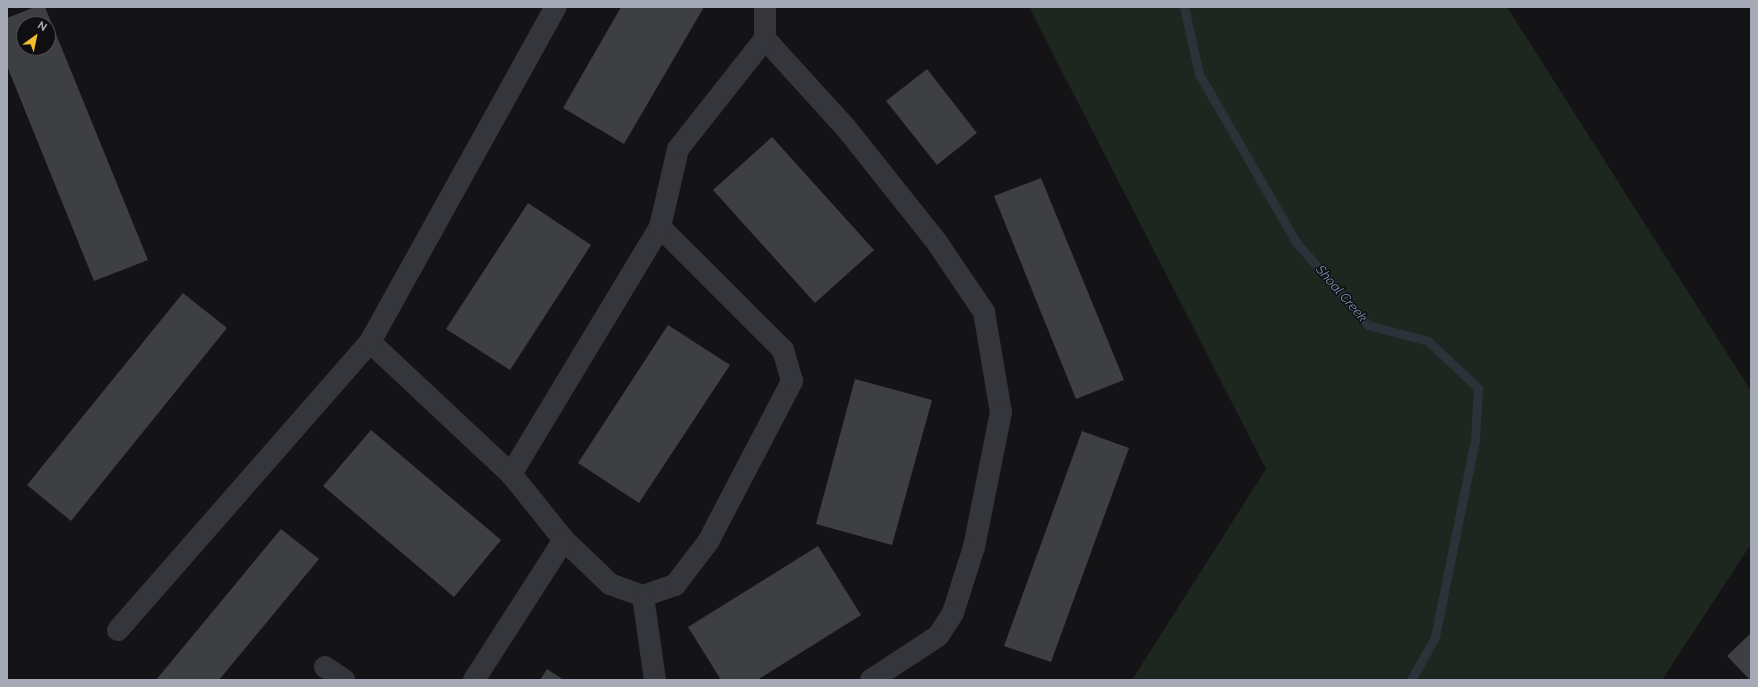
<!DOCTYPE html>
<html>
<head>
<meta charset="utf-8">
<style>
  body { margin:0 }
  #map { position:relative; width:1758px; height:687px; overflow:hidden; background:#141416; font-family:Raleway,sans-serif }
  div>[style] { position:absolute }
  .green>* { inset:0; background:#1e2620 }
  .stream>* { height:9px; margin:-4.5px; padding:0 4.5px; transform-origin:4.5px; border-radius:4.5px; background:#2a323a }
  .building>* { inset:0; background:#3e3f43 }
  .minor>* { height:22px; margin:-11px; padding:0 11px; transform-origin:11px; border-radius:11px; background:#35363b }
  span { translate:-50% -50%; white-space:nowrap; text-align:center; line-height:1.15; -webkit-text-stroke:3px #0f0f11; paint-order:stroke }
  .water-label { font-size:13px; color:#7c95b2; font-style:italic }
  .frame { position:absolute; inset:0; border:8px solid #a6aab6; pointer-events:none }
  .north { position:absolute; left:16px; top:16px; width:40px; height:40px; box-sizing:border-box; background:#0f0f11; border:1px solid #4b4d53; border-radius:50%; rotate:33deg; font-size:11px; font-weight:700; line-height:16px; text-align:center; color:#a6aab6 }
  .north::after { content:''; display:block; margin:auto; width:14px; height:18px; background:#f4be2d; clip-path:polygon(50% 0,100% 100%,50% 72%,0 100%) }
</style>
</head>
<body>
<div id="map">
  <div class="green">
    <i style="clip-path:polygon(1029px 7px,1507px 7px,1751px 391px,1751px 544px,1662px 680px,1132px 680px,1266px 469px)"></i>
  </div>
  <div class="stream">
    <i style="left:1184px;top:7px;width:69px;rotate:77.4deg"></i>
    <i style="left:1199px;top:74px;width:194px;rotate:60deg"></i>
    <i style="left:1296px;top:242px;width:110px;rotate:49.1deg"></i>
    <i style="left:1368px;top:325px;width:62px;rotate:14.9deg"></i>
    <i style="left:1428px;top:341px;width:69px;rotate:43.2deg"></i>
    <i style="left:1478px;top:388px;width:52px;rotate:93.3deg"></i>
    <i style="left:1475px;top:440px;width:201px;rotate:101.5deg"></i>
    <i style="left:1435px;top:637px;width:49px;rotate:119.2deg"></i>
  </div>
  <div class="building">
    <i style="clip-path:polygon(evenodd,35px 7px,45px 7px,148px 260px,94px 281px,7px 66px,7px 18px,35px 7px,24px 24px,48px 24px,48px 48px,24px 48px,24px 24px)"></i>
    <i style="clip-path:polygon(621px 7px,704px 7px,624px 144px,563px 108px)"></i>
    <i style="clip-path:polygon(927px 69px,977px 133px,937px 165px,886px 101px)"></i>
    <i style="clip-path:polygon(772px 137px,874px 250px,815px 303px,713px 190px)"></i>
    <i style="clip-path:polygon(1041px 178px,1124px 380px,1076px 399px,994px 196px)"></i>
    <i style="clip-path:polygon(528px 203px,591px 245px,510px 370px,446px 329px)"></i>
    <i style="clip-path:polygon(183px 293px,227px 328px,71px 521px,27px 485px)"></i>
    <i style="clip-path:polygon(668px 325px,730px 365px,639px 503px,578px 463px)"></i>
    <i style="clip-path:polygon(855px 379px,932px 400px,892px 545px,816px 524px)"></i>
    <i style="clip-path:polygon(371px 430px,501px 540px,454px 597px,323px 486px)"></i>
    <i style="clip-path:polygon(1082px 431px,1129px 448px,1051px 662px,1004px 646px)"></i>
    <i style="clip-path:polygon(281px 529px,319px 559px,219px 680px,156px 680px)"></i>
    <i style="clip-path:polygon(818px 546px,861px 615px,757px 680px,721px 680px,688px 627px)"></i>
    <i style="clip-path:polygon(1751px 633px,1751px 680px,1750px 680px,1727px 656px)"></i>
    <i style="clip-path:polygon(547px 669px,564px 680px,540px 680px)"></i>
  </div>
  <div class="minor">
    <i style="left:765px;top:39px;width:120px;rotate:47.7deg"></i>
    <i style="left:846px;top:128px;width:144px;rotate:51.5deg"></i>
    <i style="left:936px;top:241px;width:86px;rotate:55.9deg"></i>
    <i style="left:984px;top:312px;width:101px;rotate:80.4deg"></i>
    <i style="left:1001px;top:412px;width:138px;rotate:101.3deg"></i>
    <i style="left:974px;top:547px;width:69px;rotate:107.7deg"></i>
    <i style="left:953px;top:613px;width:27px;rotate:123deg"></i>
    <i style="left:938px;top:636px;width:80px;rotate:146.7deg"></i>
    <i style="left:765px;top:39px;width:32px;rotate:-90deg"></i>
    <i style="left:370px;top:342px;width:193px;rotate:43.1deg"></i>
    <i style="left:511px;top:474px;width:85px;rotate:51.2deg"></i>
    <i style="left:564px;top:540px;width:64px;rotate:43.7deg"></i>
    <i style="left:610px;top:584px;width:35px;rotate:20deg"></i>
    <i style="left:643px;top:596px;width:34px;rotate:-19deg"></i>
    <i style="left:675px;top:585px;width:54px;rotate:-52.5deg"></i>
    <i style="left:708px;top:542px;width:182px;rotate:-62.4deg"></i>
    <i style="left:792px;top:381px;width:32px;rotate:-106deg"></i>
    <i style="left:783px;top:350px;width:174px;rotate:-135deg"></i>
    <i style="left:511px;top:474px;width:288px;rotate:-58.9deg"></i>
    <i style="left:660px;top:227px;width:80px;rotate:-77deg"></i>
    <i style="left:678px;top:149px;width:140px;rotate:-51.7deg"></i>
    <i style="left:643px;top:596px;width:85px;rotate:81.9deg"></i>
    <i style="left:118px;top:630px;width:383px;rotate:-48.8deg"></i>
    <i style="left:370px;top:342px;width:383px;rotate:-61deg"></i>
    <i style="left:325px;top:667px;width:23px;rotate:34deg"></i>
    <i style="left:474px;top:680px;width:166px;rotate:-57.3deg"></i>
  </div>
  <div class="water-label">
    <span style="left:1341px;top:294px;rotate:49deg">Shoal Creek</span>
  </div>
  <div class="frame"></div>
  <div class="north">N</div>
</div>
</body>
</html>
